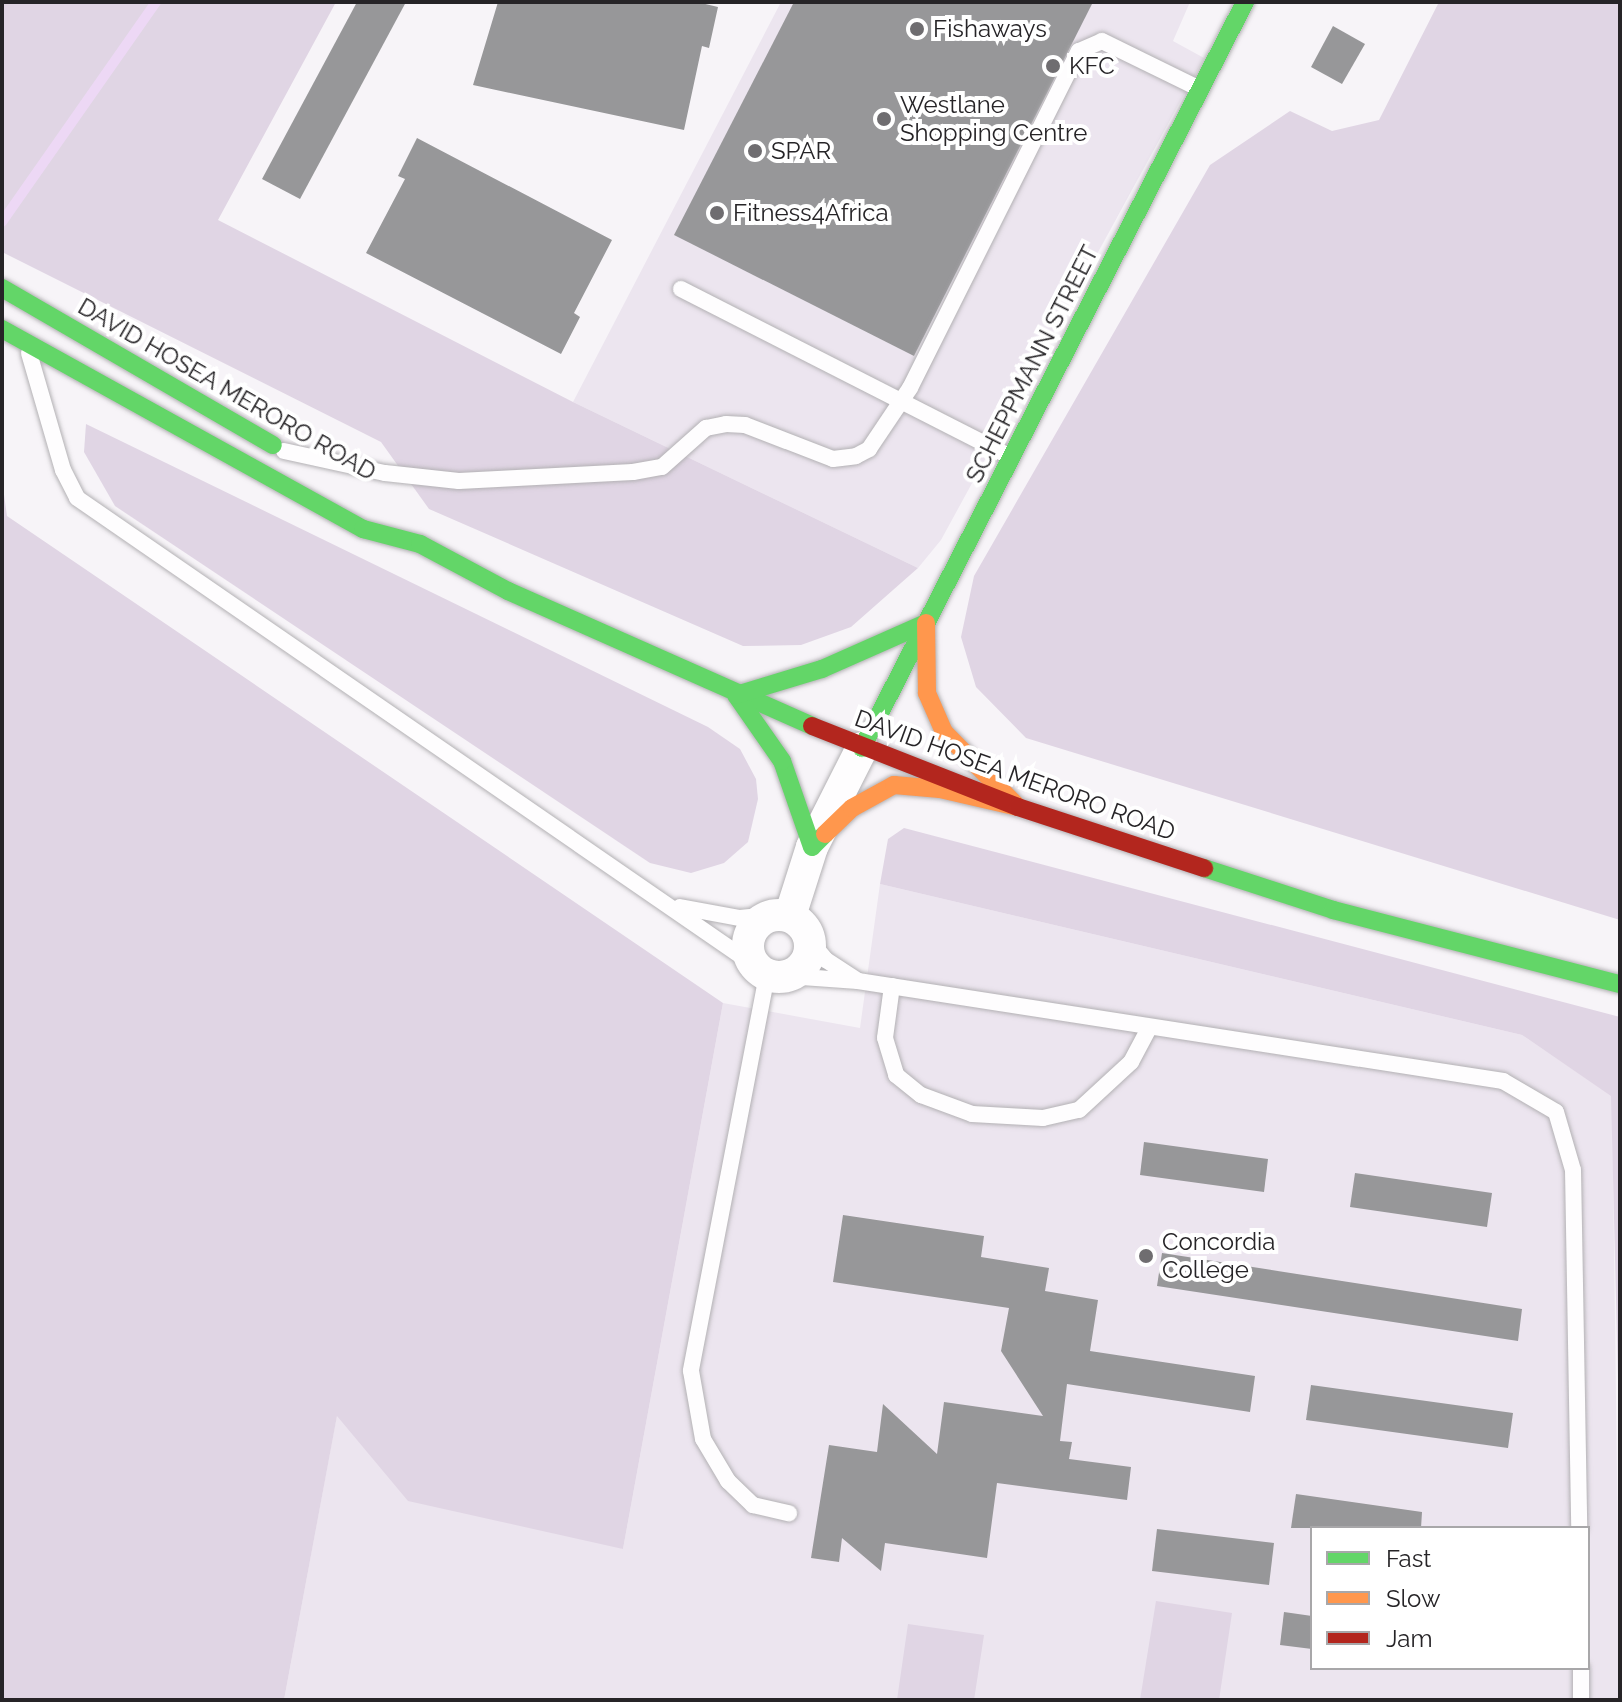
<!DOCTYPE html>
<html>
<head>
<meta charset="utf-8">
<style>
  body { margin:0 }
  #map { position:relative; width:1622px; height:1702px; overflow:hidden; background:#f7f4f8; font-family:Raleway,sans-serif }
  div>[style] { position:absolute }
  .built>* { inset:0; background:#ece5ef }
  .green>* { inset:0; background:#e0d5e4 }
  .stream>* { height:10px; margin:-5px; padding:0 5px; transform-origin:5px; border-radius:5px; background:#edd8f5 }
  .building>* { inset:0; background:#979799 }
  .roads { filter:drop-shadow(0 0 2px #b3b1b4) drop-shadow(0 0 2px #b3b1b4) }
  .lane>* { height:16px; margin:-8px; padding:0 8px; transform-origin:8px; border-radius:8px; background:#fefdfe }
  .street>* { height:32px; margin:-16px; padding:0 16px; transform-origin:16px; border-radius:16px; background:#fefdfe }
  .street>.ring { margin:-16px; padding:0; box-sizing:content-box; background:none; border:32px solid #fefdfe; border-radius:50% }
  .fast>* { height:18px; margin:-9px; padding:0 9px; transform-origin:9px; border-radius:9px; background:#63d668 }
  .slow>* { height:18px; margin:-9px; padding:0 9px; transform-origin:9px; border-radius:9px; background:#ff974d }
  .jam>* { height:18px; margin:-9px; padding:0 9px; transform-origin:9px; border-radius:9px; background:#b3261e }
  .dots>* { width:22px; height:22px; translate:-50% -50%; box-sizing:border-box; border:4px solid #fff; border-radius:50% }
  span { translate:-50% -50%; white-space:nowrap; text-align:center; line-height:1.15; -webkit-text-stroke:8px #fff; paint-order:stroke }
  .poi-label { font-size:24px; color:#262427 }
  .left { translate:0 -50%; text-align:left }
  .street-label { font-size:24px; color:#262427 }
  .frame { position:absolute; inset:0; border:4px solid #262427; pointer-events:none }
  .legend { position:absolute; left:1310px; top:1526px; width:280px; height:144px; box-sizing:border-box; background:#fff; border:2px solid #a8a7a9; margin:0; padding:10px 14px; list-style:none; font-size:24px; color:#262427 }
  .legend li { display:flex; align-items:center; gap:16px; height:40px }
  .legend b { width:40px; border:2px solid #a8a7a9 }
</style>
</head>
<body>
<div id="map">
  <div class="built">
    <i style="clip-path:polygon(781px 2px,1190px 2px,1173px 41px,1204px 58px,941px 540px,918px 568px,573px 402px)"></i>
    <i style="clip-path:polygon(evenodd,880px 884px,1522px 1035px,1612px 1096px,1620px 1700px,284px 1700px,337px 1415px,623px 1549px,723px 1003px,860px 1028px,880px 884px,1312px 1528px,1588px 1528px,1588px 1668px,1312px 1668px,1312px 1528px)"></i>
  </div>
  <div class="green">
    <i style="clip-path:polygon(2px 2px,336px 2px,218px 220px,573px 402px,918px 568px,851px 627px,801px 645px,743px 646px,429px 509px,381px 442px,2px 252px)"></i>
    <i style="clip-path:polygon(1439px 2px,1620px 2px,1620px 920px,1026px 738px,976px 687px,961px 637px,974px 576px,1210px 165px,1290px 111px,1332px 131px,1379px 120px)"></i>
    <i style="clip-path:polygon(86px 424px,708px 727px,740px 749px,756px 779px,758px 799px,748px 842px,724px 863px,691px 873px,650px 863px,115px 506px,84px 452px)"></i>
    <i style="clip-path:polygon(2px 480px,7px 516px,723px 1003px,623px 1549px,408px 1501px,337px 1416px,284px 1700px,2px 1700px)"></i>
    <i style="clip-path:polygon(904px 828px,1620px 1017px,1620px 1461px,1611px 1096px,1522px 1035px,880px 884px,888px 839px)"></i>
    <i style="clip-path:polygon(1156px 1601px,1232px 1613px,1219px 1700px,1140px 1700px)"></i>
    <i style="clip-path:polygon(908px 1624px,984px 1635px,974px 1700px,897px 1700px)"></i>
  </div>
  <div class="stream">
    <i style="left:2px;top:222px;width:269px;rotate:-55deg"></i>
  </div>
  <div class="building">
    <i style="clip-path:polygon(357px 2px,406px 2px,300px 199px,262px 179px)"></i>
    <i style="clip-path:polygon(498px 2px,697px 2px,718px 7px,709px 48px,702px 46px,684px 130px,473px 85px)"></i>
    <i style="clip-path:polygon(794px 2px,1093px 2px,914px 356px,674px 235px)"></i>
    <i style="clip-path:polygon(1333px 26px,1365px 44px,1342px 84px,1311px 67px)"></i>
    <i style="clip-path:polygon(417px 138px,612px 240px,574px 313px,580px 317px,561px 354px,366px 253px,405px 179px,398px 176px)"></i>
    <i style="clip-path:polygon(1144px 1142px,1268px 1159px,1264px 1192px,1140px 1175px)"></i>
    <i style="clip-path:polygon(1355px 1173px,1492px 1193px,1487px 1227px,1350px 1207px)"></i>
    <i style="clip-path:polygon(843px 1215px,984px 1236px,981px 1257px,1049px 1268px,1045px 1291px,1098px 1300px,1090px 1351px,1255px 1376px,1250px 1412px,1067px 1384px,1060px 1441px,1072px 1442px,1069px 1459px,1131px 1467px,1127px 1500px,997px 1483px,987px 1558px,885px 1543px,881px 1571px,842px 1538px,839px 1562px,811px 1558px,829px 1445px,877px 1452px,883px 1404px,937px 1454px,944px 1402px,1043px 1416px,1001px 1351px,1009px 1308px,833px 1282px)"></i>
    <i style="clip-path:polygon(1162px 1253px,1522px 1309px,1518px 1341px,1157px 1286px)"></i>
    <i style="clip-path:polygon(1311px 1385px,1513px 1413px,1508px 1448px,1306px 1420px)"></i>
    <i style="clip-path:polygon(1296px 1494px,1422px 1512px,1421px 1528px,1291px 1528px)"></i>
    <i style="clip-path:polygon(1157px 1529px,1274px 1543px,1269px 1585px,1152px 1571px)"></i>
    <i style="clip-path:polygon(1284px 1612px,1312px 1616px,1312px 1649px,1280px 1645px)"></i>
  </div>
  <div class="roads">
    <div class="lane">
      <i style="left:681px;top:289px;width:370px;rotate:27deg"></i>
      <i style="left:29px;top:353px;width:122px;rotate:73.8deg"></i>
      <i style="left:63px;top:470px;width:31px;rotate:63deg"></i>
      <i style="left:77px;top:498px;width:822px;rotate:34.6deg"></i>
      <i style="left:284px;top:451px;width:103px;rotate:12.3deg"></i>
      <i style="left:385px;top:473px;width:74px;rotate:6.2deg"></i>
      <i style="left:459px;top:481px;width:174px;rotate:-3deg"></i>
      <i style="left:633px;top:472px;width:29px;rotate:-10deg"></i>
      <i style="left:662px;top:467px;width:59px;rotate:-41.6deg"></i>
      <i style="left:706px;top:428px;width:20px;rotate:-11deg"></i>
      <i style="left:726px;top:424px;width:19px;rotate:3deg"></i>
      <i style="left:745px;top:425px;width:94px;rotate:21.1deg"></i>
      <i style="left:833px;top:459px;width:23px;rotate:-7deg"></i>
      <i style="left:856px;top:456px;width:15px;rotate:-28deg"></i>
      <i style="left:869px;top:449px;width:73px;rotate:-56.1deg"></i>
      <i style="left:910px;top:388px;width:377px;rotate:-63.4deg"></i>
      <i style="left:1079px;top:51px;width:25px;rotate:-23deg"></i>
      <i style="left:1102px;top:41px;width:107px;rotate:26.1deg"></i>
      <i style="left:680px;top:907px;width:61px;rotate:10.4deg"></i>
      <i style="left:740px;top:918px;width:30px;rotate:-6deg"></i>
      <i style="left:810px;top:941px;width:25px;rotate:50deg"></i>
      <i style="left:826px;top:960px;width:37px;rotate:33deg"></i>
      <i style="left:767px;top:975px;width:403px;rotate:100.9deg"></i>
      <i style="left:691px;top:1371px;width:69px;rotate:80deg"></i>
      <i style="left:703px;top:1439px;width:49px;rotate:59.2deg"></i>
      <i style="left:728px;top:1481px;width:35px;rotate:44deg"></i>
      <i style="left:753px;top:1505px;width:37px;rotate:13deg"></i>
      <i style="left:788px;top:976px;width:70px;rotate:4.1deg"></i>
      <i style="left:858px;top:981px;width:653px;rotate:8.81deg"></i>
      <i style="left:1503px;top:1081px;width:61px;rotate:30.3deg"></i>
      <i style="left:1556px;top:1112px;width:60px;rotate:73.7deg"></i>
      <i style="left:1573px;top:1170px;width:358px;rotate:89deg"></i>
      <i style="left:892px;top:986px;width:52px;rotate:97.7deg"></i>
      <i style="left:885px;top:1038px;width:39px;rotate:73deg"></i>
      <i style="left:896px;top:1075px;width:32px;rotate:39deg"></i>
      <i style="left:921px;top:1095px;width:54px;rotate:20.4deg"></i>
      <i style="left:972px;top:1114px;width:71px;rotate:3.2deg"></i>
      <i style="left:1043px;top:1118px;width:37px;rotate:-13deg"></i>
      <i style="left:1079px;top:1110px;width:71px;rotate:-42.7deg"></i>
      <i style="left:1131px;top:1062px;width:38px;rotate:-62deg"></i>
      <i style="left:1581px;top:1668px;width:32px;rotate:90deg"></i>
    </div>
    <div class="street">
      <i class="ring" style="left:748px;top:915px;width:30px;height:30px"></i>
      <i style="left:790px;top:916px;width:72px;rotate:-72.3deg"></i>
      <i style="left:812px;top:847px;width:111px;rotate:-63.2deg"></i>
    </div>
    <div class="fast">
      <i style="left:2px;top:288px;width:313px;rotate:30.1deg"></i>
      <i style="left:2px;top:329px;width:413px;rotate:29deg"></i>
      <i style="left:363px;top:529px;width:59px;rotate:14.7deg"></i>
      <i style="left:420px;top:544px;width:100px;rotate:28.1deg"></i>
      <i style="left:508px;top:591px;width:333px;rotate:23.9deg"></i>
      <i style="left:862px;top:748px;width:839px;rotate:-62.82deg"></i>
      <i style="left:825px;top:834px;width:18px;rotate:135deg"></i>
      <i style="left:812px;top:847px;width:91px;rotate:-109.2deg"></i>
      <i style="left:782px;top:761px;width:80px;rotate:-124.9deg"></i>
      <i style="left:736px;top:695px;width:90px;rotate:-16.8deg"></i>
      <i style="left:822px;top:669px;width:114px;rotate:-23.9deg"></i>
      <i style="left:1204px;top:868px;width:136px;rotate:18deg"></i>
      <i style="left:1333px;top:910px;width:296px;rotate:14.5deg"></i>
    </div>
    <div class="slow">
      <i style="left:825px;top:834px;width:37px;rotate:-44deg"></i>
      <i style="left:852px;top:808px;width:48px;rotate:-28.7deg"></i>
      <i style="left:894px;top:785px;width:46px;rotate:5deg"></i>
      <i style="left:940px;top:789px;width:80px;rotate:13deg"></i>
      <i style="left:1018px;top:807px;width:105px;rotate:-134.6deg"></i>
      <i style="left:944px;top:732px;width:43px;rotate:-113.6deg"></i>
      <i style="left:927px;top:693px;width:70px;rotate:-90.8deg"></i>
    </div>
    <div class="jam">
      <i style="left:812px;top:726px;width:221px;rotate:21.5deg"></i>
      <i style="left:1018px;top:807px;width:196px;rotate:18.2deg"></i>
    </div>
  </div>
  <div class="dots">
    <i style="left:917px;top:29px;background:#6f6d70"></i>
    <i style="left:1053px;top:66px;background:#6f6d70"></i>
    <i style="left:884px;top:119px;background:#6f6d70"></i>
    <i style="left:755px;top:151px;background:#6f6d70"></i>
    <i style="left:717px;top:213px;background:#6f6d70"></i>
    <i style="left:1146px;top:1256px;background:#6f6d70"></i>
  </div>
  <div class="poi-label">
    <span class="left" style="left:933px;top:29px">Fishaways</span>
    <span class="left" style="left:1069px;top:66px">KFC</span>
    <span class="left" style="left:900px;top:119px">Westlane<br>Shopping Centre</span>
    <span class="left" style="left:771px;top:151px">SPAR</span>
    <span class="left" style="left:733px;top:213px">Fitness4Africa</span>
    <span class="left" style="left:1162px;top:1256px">Concordia<br>College</span>
  </div>
  <div class="street-label">
    <span style="left:1032px;top:364px;rotate:-63deg">SCHEPPMANN STREET</span>
    <span style="left:227px;top:389px;rotate:30deg">DAVID HOSEA MERORO ROAD</span>
    <span style="left:1015px;top:775px;rotate:20deg">DAVID HOSEA MERORO ROAD</span>
  </div>
  <div class="frame"></div>
  <ul class="legend">
  <li><b style="height:10px;background:#63d668"></b>Fast</li>
  <li><b style="height:10px;background:#ff974d"></b>Slow</li>
  <li><b style="height:10px;background:#b3261e"></b>Jam</li>
  </ul>
</div>
</body>
</html>
